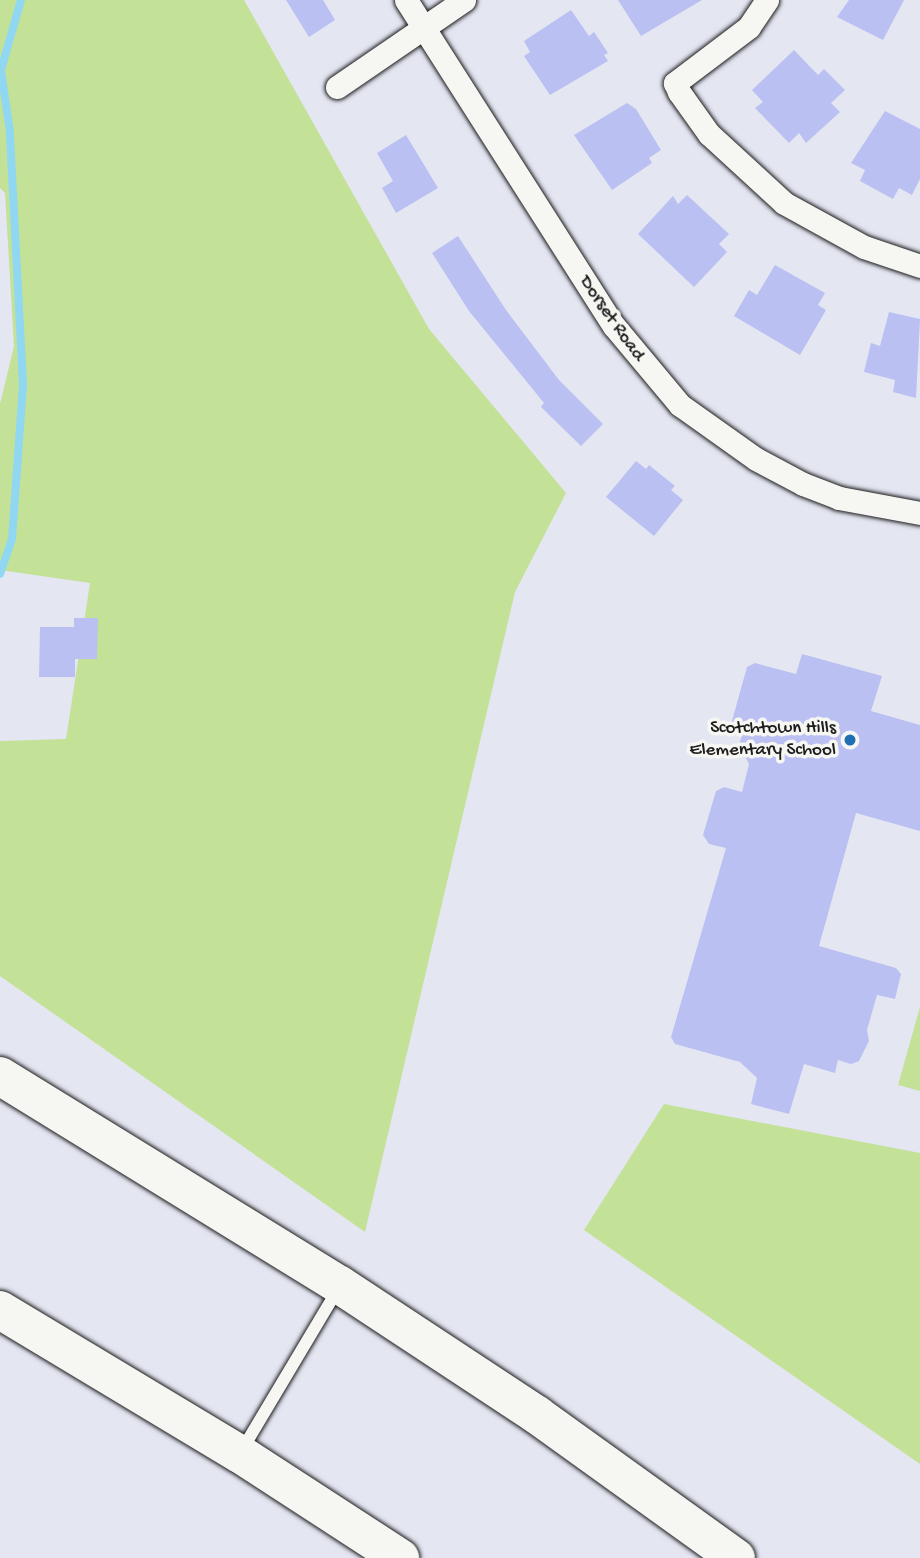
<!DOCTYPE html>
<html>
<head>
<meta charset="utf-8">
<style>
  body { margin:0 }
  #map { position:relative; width:920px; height:1558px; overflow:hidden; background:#e4e6f2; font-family:"Gochi Hand",sans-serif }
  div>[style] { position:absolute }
  .green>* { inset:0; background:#c4e198 }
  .stream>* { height:8px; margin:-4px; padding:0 4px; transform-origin:4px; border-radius:4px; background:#90d8f2 }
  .building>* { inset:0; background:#bbc0f2 }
  .roads { filter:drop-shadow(0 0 2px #1c1c1c) drop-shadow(0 0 2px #1c1c1c) }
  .service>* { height:12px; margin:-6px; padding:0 6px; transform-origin:6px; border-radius:6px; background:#f6f6f2 }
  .minor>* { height:23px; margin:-11.5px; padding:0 11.5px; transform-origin:11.5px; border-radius:11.5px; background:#f6f6f2 }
  .motorway>* { height:38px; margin:-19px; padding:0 19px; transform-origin:19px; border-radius:19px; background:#f6f6f2 }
  .dots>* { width:19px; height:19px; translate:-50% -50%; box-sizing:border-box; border:4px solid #f6f6f2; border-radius:50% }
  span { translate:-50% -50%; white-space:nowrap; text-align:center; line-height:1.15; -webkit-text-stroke:7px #f6f6f2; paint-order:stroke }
  .street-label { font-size:19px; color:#1c1c1c }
  .poi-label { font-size:19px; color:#1c1c1c }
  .right { translate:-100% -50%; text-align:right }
</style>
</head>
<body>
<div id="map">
  <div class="green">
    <i style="clip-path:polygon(0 0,244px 0,429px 329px,566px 493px,515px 592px,365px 1232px,0 976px,0 741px,66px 739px,90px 583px,0 570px,0 404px,14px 346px,5px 193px,0 188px)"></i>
    <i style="clip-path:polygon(920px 1007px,920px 1091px,898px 1085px)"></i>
    <i style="clip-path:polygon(664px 1104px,920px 1153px,920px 1464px,584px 1230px)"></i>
  </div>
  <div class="stream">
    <i style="left:0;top:574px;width:37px;rotate:-71deg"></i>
    <i style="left:12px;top:539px;width:155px;rotate:-85.9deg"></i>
    <i style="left:23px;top:384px;width:252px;rotate:-93deg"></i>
    <i style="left:10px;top:132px;width:63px;rotate:-98.3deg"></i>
    <i style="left:1px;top:70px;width:73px;rotate:-74.1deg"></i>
  </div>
  <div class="building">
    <i style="clip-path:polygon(286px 0,323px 0,335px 20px,309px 37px)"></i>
    <i style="clip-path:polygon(618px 0,702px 0,641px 36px)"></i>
    <i style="clip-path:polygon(849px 0,904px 0,883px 40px,837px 17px)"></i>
    <i style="clip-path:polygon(571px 10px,589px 36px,594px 32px,608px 53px,604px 55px,608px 61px,550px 95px,524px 56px,530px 52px,524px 41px)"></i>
    <i style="clip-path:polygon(794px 50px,818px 75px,824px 69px,845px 90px,831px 103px,840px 112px,806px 143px,799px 133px,789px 143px,755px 108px,763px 102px,752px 90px)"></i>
    <i style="clip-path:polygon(627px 103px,636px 109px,661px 150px,649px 158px,652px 163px,612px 190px,574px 135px)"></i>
    <i style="clip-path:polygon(885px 111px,920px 129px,920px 179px,912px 195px,899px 188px,893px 199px,860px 181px,865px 170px,851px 163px)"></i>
    <i style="clip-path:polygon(406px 135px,438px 188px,396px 213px,382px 188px,393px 181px,377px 153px)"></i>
    <i style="clip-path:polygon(687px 195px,729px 234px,719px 244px,727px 252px,694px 287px,638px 234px,673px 196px,678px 204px)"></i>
    <i style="clip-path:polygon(458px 236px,506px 310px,559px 380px,603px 424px,581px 446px,541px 407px,544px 403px,469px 311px,432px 253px)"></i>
    <i style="clip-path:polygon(775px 265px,825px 293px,818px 305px,826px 310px,800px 355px,734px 316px,749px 290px,757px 295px)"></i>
    <i style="clip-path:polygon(889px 312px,920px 319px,916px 398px,893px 392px,895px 380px,864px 372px,871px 343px,880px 346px)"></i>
    <i style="clip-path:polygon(636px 461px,646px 469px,649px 465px,675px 486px,671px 490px,683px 500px,654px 536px,606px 497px)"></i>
    <i style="clip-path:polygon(74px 618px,98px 618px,97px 659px,75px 659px,75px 677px,39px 677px,40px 627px,74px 627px)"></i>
    <i style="clip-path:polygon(802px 654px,882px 676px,871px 711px,920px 725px,920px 831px,856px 813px,819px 946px,896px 968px,901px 974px,895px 999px,877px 995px,867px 1030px,869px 1041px,859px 1061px,851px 1064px,838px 1060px,835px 1073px,804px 1064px,789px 1114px,751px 1104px,757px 1078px,740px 1062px,675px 1044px,671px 1037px,726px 848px,709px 844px,703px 835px,716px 791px,724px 787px,742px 792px,749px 764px,739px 744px,743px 733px,730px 728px,747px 667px,755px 663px,796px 674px)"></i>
  </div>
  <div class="roads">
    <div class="service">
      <i style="left:242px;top:1450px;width:187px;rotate:-59.2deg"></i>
    </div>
    <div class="minor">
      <i style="left:406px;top:0;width:387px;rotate:57.5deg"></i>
      <i style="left:614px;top:326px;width:103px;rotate:50.1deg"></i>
      <i style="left:680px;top:405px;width:93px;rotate:35.4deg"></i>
      <i style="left:756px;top:459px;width:53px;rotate:28deg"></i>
      <i style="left:803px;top:484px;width:39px;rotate:21deg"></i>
      <i style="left:839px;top:498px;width:82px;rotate:10.5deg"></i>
      <i style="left:767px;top:0;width:32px;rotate:124deg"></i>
      <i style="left:749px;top:27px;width:93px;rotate:142.9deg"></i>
      <i style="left:675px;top:83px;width:10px;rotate:66deg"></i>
      <i style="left:679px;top:92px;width:52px;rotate:54.5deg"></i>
      <i style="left:709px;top:134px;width:102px;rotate:42.6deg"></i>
      <i style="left:784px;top:203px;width:91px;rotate:28.8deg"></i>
      <i style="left:864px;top:247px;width:59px;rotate:18.7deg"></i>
      <i style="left:337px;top:87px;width:154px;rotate:-34.4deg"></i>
    </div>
    <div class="motorway">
      <i style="left:0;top:1076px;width:399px;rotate:31.6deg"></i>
      <i style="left:340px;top:1285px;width:236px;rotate:33.4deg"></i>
      <i style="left:537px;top:1415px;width:245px;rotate:35.7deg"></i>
      <i style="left:0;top:1310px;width:280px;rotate:31deg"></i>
      <i style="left:240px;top:1454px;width:191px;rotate:33deg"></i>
    </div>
  </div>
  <div class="dots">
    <i style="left:850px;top:740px;background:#1f6fb2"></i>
  </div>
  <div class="street-label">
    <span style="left:611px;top:319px;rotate:55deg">Dorset Road</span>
  </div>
  <div class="poi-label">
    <span class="right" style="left:836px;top:740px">Scotchtown Hills<br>Elementary School</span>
  </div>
</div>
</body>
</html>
